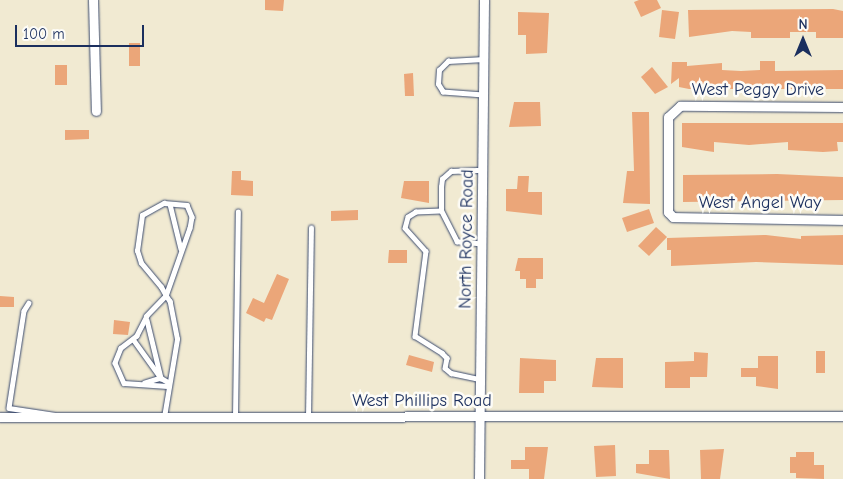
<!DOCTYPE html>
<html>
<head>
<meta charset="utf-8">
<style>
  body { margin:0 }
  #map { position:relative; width:843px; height:479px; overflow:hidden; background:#f1ead2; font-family:"Comic Neue",sans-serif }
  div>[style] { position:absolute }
  .building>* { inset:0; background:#eba679 }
  .roads { filter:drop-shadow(0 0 1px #3b4b6f) drop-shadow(0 0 1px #3b4b6f) }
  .service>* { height:4.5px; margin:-2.25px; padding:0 2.25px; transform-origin:2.25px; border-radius:2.25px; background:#fff }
  .minor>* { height:9px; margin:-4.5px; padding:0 4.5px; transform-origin:4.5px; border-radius:4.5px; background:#fff }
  span { translate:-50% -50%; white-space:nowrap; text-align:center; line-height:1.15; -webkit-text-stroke:5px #fdfcf7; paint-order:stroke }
  .street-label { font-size:18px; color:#1b2f5e }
  .north { position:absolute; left:778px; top:15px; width:50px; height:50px; -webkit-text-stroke:4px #fdfcf7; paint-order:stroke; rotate:0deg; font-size:14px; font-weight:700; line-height:20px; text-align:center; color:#1b2f5e }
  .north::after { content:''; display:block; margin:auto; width:18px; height:22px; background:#1b2f5e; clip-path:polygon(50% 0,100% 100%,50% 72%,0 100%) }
  .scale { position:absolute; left:15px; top:25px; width:129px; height:22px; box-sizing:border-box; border:2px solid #1b2f5e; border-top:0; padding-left:6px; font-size:15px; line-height:18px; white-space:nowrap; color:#1b2f5e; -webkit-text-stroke:4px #fdfcf7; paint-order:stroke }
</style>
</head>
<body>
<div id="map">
  <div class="building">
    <i style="clip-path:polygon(265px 0,284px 0,283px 11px,265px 10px)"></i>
    <i style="clip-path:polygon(639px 0,657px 0,661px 8px,641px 17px,634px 2px)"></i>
    <i style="clip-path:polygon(833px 9px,843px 11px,843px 38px,816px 38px,816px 32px,790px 32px,790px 38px,751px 38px,751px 32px,732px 31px,689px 37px,688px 10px)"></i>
    <i style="clip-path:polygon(662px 10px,679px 12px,675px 39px,659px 37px)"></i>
    <i style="clip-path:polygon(518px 12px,549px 13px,547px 53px,526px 54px,526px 35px,518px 35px)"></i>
    <i style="clip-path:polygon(129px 43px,140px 43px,140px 66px,129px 66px)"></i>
    <i style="clip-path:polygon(760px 61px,775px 61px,775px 71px,843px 70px,843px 89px,689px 89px,679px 87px,679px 78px,671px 84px,672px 62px,687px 62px,687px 66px,722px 63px,722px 70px,741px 71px,760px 70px)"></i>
    <i style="clip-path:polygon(55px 65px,67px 65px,67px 85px,55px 85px)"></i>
    <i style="clip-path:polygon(652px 67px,668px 87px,655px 94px,641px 77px)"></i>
    <i style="clip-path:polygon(413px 73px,414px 96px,405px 96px,404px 74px)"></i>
    <i style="clip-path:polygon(514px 102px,540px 102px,541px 126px,509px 127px)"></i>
    <i style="clip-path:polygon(632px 112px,649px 112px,650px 204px,623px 203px,627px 171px,634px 171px)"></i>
    <i style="clip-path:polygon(682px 123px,843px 123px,843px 142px,837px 142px,838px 151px,823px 152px,788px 150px,788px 142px,749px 145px,714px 142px,714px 152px,707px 151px,682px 147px)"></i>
    <i style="clip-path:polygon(65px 130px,89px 130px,89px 139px,65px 140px)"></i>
    <i style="clip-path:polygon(232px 171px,241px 171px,241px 180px,253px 181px,253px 196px,231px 195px)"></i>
    <i style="clip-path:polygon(777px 174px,843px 177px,843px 200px,683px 202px,683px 175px)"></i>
    <i style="clip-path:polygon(518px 176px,529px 176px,528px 192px,542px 192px,542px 215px,506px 211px,506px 189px,517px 189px)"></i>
    <i style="clip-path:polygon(404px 181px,429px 181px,429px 203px,401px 198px)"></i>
    <i style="clip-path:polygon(649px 209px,654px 223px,627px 232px,622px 218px)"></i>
    <i style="clip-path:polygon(358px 210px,358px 220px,331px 221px,331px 211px)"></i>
    <i style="clip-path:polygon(656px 227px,667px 237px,649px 256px,638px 246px)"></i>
    <i style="clip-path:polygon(766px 235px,801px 239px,801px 236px,843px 235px,843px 265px,756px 262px,671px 266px,671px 250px,667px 250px,667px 238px)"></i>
    <i style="clip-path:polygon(389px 250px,407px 250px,407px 263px,388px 263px)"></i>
    <i style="clip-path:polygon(518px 258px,543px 258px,543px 279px,536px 279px,536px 288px,526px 288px,526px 279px,520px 279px,520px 271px,515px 271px)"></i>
    <i style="clip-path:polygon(277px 274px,289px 279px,272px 320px,266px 318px,264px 322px,246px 313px,253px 298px,264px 303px)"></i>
    <i style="clip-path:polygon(0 296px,14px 297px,14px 307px,0 307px)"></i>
    <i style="clip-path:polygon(114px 320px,130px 322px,128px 335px,113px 334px)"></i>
    <i style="clip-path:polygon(816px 351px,825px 351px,825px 373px,816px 373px)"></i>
    <i style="clip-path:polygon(694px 352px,708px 353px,707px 377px,690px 377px,690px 388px,665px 388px,665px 362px,694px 361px)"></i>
    <i style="clip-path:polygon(409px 355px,434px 362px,432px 372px,406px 365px)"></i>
    <i style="clip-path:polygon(758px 356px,778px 356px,778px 389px,756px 386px,756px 377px,741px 377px,741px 368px,758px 368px)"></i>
    <i style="clip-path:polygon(520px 358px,556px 360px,556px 381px,544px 381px,544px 393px,519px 393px)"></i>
    <i style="clip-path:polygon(596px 358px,623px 358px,623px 388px,592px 387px)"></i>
    <i style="clip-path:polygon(615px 445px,616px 476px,596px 477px,594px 446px)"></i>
    <i style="clip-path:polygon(525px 447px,548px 447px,544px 479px,529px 479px,529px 469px,511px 469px,511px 460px,525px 460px)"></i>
    <i style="clip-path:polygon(724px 449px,720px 479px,701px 479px,700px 450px)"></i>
    <i style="clip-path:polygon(649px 450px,669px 450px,670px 479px,636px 473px,636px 464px,649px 464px)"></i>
    <i style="clip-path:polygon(796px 452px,814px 452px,814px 465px,824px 465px,824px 479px,796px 478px,796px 473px,790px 473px,790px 457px,796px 457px)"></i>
  </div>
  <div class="roads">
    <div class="service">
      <i style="left:483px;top:95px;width:40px;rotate:-175.7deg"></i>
      <i style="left:443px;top:92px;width:9px;rotate:-122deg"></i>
      <i style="left:438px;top:84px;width:14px;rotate:-86deg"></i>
      <i style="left:439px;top:70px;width:13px;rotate:-45deg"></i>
      <i style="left:448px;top:61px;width:36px;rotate:-3deg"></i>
      <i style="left:170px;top:204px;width:46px;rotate:76.3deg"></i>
      <i style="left:441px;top:211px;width:25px;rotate:178deg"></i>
      <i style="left:416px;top:212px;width:9px;rotate:148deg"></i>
      <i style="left:408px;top:217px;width:11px;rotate:105deg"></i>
      <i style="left:405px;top:228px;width:31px;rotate:48deg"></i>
      <i style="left:426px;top:251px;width:86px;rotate:97.4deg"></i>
      <i style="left:415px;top:336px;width:32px;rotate:32deg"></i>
      <i style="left:442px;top:353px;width:7px;rotate:45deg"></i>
      <i style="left:447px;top:358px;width:10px;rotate:101deg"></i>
      <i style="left:445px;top:368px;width:8px;rotate:40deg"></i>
      <i style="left:451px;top:373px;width:30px;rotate:12deg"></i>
      <i style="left:482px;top:244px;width:25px;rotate:-175deg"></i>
      <i style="left:457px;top:242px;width:35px;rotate:-117deg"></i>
      <i style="left:441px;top:211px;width:24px;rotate:-90deg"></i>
      <i style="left:441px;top:187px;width:8px;rotate:-83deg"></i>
      <i style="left:442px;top:179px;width:12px;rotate:-42deg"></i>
      <i style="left:451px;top:171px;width:32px;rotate:-2deg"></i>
      <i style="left:29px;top:303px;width:9px;rotate:122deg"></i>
      <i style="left:24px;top:311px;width:98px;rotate:98.8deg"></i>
      <i style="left:9px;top:408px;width:53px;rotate:8.7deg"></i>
      <i style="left:147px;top:320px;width:60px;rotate:76.4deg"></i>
      <i style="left:161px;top:378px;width:8px;rotate:30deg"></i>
      <i style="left:133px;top:339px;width:48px;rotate:54.3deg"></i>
      <i style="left:161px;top:378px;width:17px;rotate:163deg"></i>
      <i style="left:164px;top:417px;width:79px;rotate:-80.5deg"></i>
      <i style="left:177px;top:339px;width:38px;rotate:-101deg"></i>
      <i style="left:170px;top:302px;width:7px;rotate:-124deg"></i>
      <i style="left:166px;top:296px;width:10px;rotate:-119deg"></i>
      <i style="left:161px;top:287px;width:31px;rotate:-130deg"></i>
      <i style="left:141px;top:263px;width:13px;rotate:-108deg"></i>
      <i style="left:137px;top:251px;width:36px;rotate:-82deg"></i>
      <i style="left:142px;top:215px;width:25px;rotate:-29deg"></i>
      <i style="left:164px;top:203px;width:23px;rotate:5deg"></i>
      <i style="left:187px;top:205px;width:13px;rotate:67deg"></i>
      <i style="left:192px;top:217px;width:11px;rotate:100deg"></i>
      <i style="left:190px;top:228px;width:72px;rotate:109.4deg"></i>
      <i style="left:166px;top:296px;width:28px;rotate:134deg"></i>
      <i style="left:147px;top:316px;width:22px;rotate:117deg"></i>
      <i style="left:137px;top:336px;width:20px;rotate:143deg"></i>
      <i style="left:121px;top:348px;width:16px;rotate:112deg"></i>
      <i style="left:115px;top:363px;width:22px;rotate:66deg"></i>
      <i style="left:124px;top:383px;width:43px;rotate:4deg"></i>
      <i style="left:235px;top:417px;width:205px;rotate:-89.2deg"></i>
      <i style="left:308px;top:417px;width:189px;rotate:-89.1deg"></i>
    </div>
    <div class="minor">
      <i style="left:93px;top:0;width:111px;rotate:88.5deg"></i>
      <i style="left:843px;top:107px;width:163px;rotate:-179.6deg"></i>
      <i style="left:680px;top:106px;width:16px;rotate:137deg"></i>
      <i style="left:668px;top:117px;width:95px;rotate:90deg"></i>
      <i style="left:668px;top:212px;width:7px;rotate:45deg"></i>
      <i style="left:673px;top:217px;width:170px;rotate:1deg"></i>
      <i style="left:0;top:417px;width:843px;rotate:-0.07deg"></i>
      <i style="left:479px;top:479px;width:479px;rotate:-89.4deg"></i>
    </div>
  </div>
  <div class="street-label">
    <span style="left:758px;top:90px">West Peggy Drive</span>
    <span style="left:760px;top:203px">West Angel Way</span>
    <span style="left:467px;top:239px;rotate:-89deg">North Royce Road</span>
    <span style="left:422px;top:401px">West Phillips Road</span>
  </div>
  <div class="north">N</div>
  <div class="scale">100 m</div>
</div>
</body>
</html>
